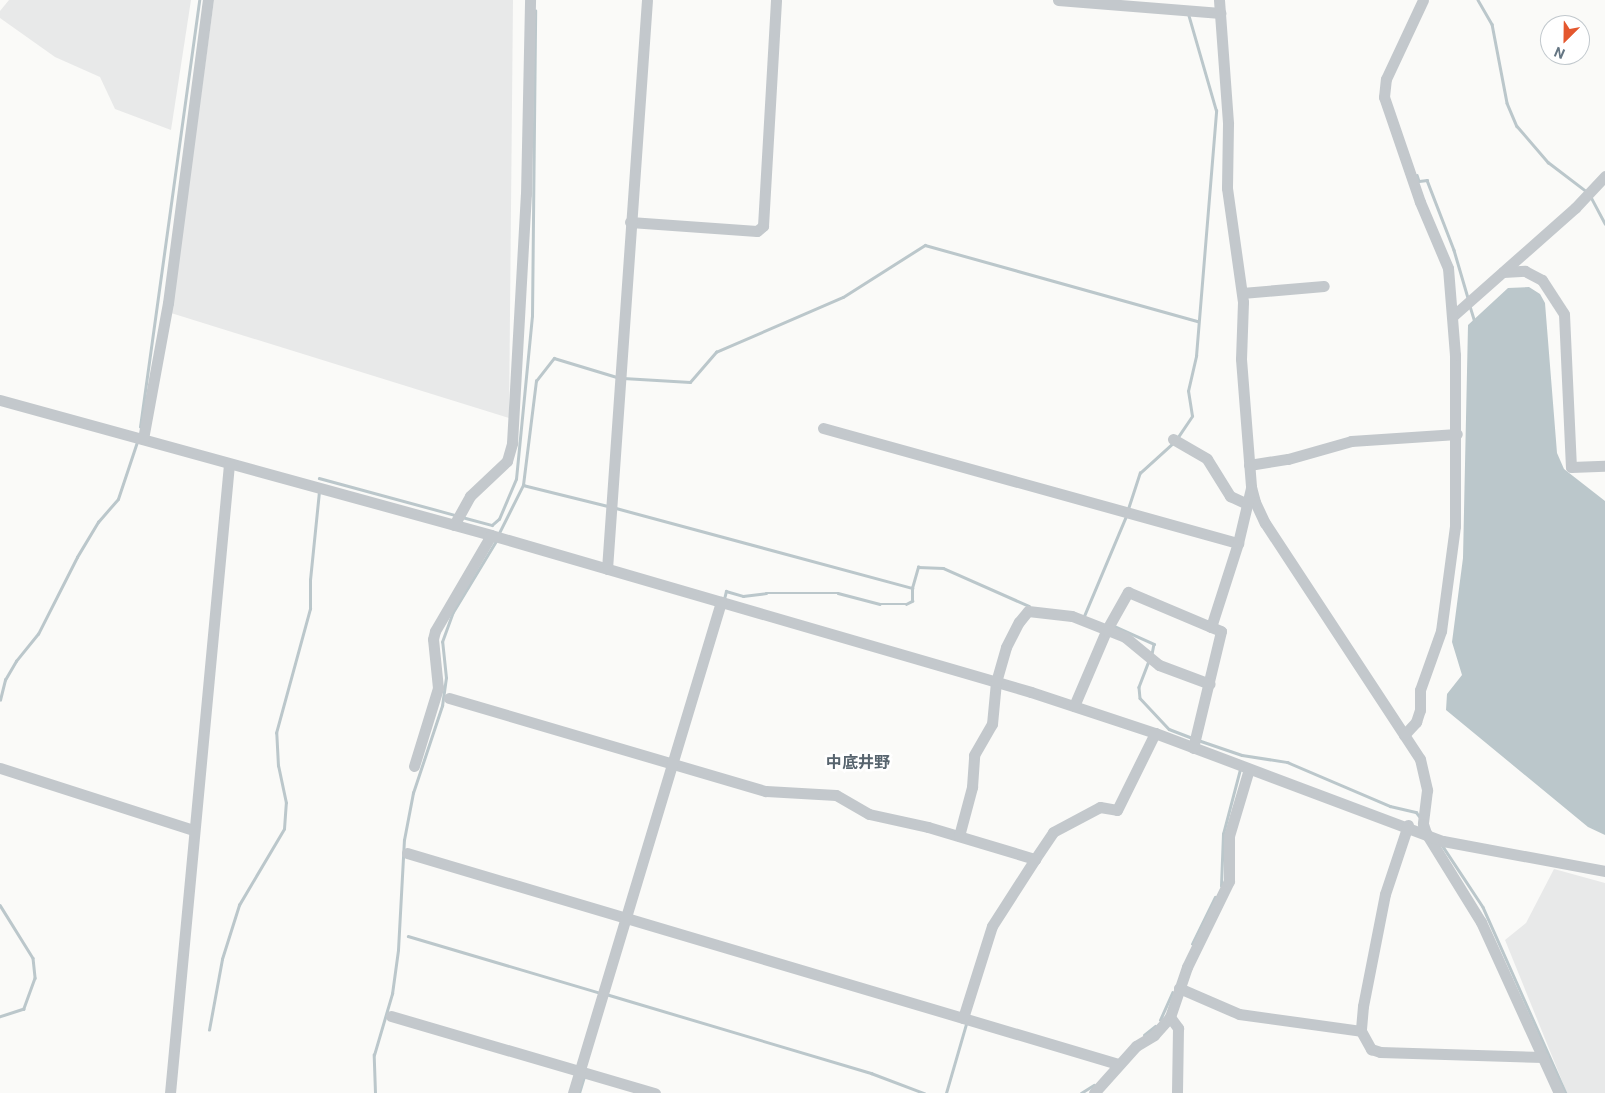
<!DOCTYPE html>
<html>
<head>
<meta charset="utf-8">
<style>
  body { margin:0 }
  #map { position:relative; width:1605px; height:1093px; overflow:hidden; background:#fafaf8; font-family:Roboto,"Noto Sans JP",sans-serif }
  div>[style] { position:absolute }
  .built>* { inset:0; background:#e8e9e9 }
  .water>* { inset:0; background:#bbc7cb }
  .stream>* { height:2.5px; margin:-1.25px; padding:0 1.25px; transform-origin:1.25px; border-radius:1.25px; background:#bbc7cb }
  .minor>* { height:11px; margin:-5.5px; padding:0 5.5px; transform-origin:5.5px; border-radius:5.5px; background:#c3c8cc }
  span { translate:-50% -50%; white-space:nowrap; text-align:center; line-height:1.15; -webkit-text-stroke:5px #fff; paint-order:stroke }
  .quarter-label { font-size:16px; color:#57646e; font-weight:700 }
  .north { position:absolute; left:1540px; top:15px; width:50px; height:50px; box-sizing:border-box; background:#fff; border:1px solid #c1c8cd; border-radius:50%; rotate:203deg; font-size:14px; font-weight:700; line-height:20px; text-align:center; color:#657683 }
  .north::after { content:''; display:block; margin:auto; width:18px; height:22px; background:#e4572e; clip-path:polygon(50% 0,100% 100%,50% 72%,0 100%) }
</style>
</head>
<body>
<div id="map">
  <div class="built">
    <i style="clip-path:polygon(9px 0,191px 0,171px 130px,115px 109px,100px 77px,55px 57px,0 18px,0 11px)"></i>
    <i style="clip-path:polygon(214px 0,513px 0,509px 418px,171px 313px)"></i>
    <i style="clip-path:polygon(1554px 869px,1605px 883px,1605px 1093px,1567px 1093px,1505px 940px,1526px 923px)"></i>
  </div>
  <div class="water">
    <i style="clip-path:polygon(1529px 287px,1540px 294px,1545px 303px,1557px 453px,1564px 469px,1605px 501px,1605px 835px,1588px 827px,1446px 710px,1447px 694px,1462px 675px,1452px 642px,1463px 558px,1468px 325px,1508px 288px)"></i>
  </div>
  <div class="stream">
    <i style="left:1478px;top:0;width:28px;rotate:60deg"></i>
    <i style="left:1492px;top:24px;width:80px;rotate:79.2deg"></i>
    <i style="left:1507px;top:103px;width:25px;rotate:67deg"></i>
    <i style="left:1517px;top:126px;width:48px;rotate:49.3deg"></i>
    <i style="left:1548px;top:162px;width:48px;rotate:37.3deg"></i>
    <i style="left:1417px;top:175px;width:6px;rotate:72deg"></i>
    <i style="left:1419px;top:181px;width:8px;rotate:-7deg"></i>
    <i style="left:1427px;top:180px;width:75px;rotate:68.9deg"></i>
    <i style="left:1454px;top:250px;width:50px;rotate:73.7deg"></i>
    <i style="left:1591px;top:197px;width:30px;rotate:62deg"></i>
    <i style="left:1470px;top:306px;width:17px;rotate:73deg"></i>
    <i style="left:623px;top:378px;width:67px;rotate:3.4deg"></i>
    <i style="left:690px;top:382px;width:40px;rotate:-49deg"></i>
    <i style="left:716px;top:352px;width:138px;rotate:-23.4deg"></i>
    <i style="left:843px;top:297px;width:97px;rotate:-32.4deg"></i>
    <i style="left:925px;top:245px;width:283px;rotate:15.6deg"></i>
    <i style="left:140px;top:427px;width:431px;rotate:-82.1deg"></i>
    <i style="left:1178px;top:437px;width:25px;rotate:-56deg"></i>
    <i style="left:1192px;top:416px;width:25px;rotate:-99deg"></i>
    <i style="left:1188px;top:391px;width:36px;rotate:-77deg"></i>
    <i style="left:1196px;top:356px;width:246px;rotate:-85.3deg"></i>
    <i style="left:1216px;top:111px;width:101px;rotate:-106.1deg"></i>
    <i style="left:319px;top:478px;width:141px;rotate:15.2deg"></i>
    <i style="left:523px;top:485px;width:88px;rotate:13.9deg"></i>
    <i style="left:616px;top:508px;width:307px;rotate:15.1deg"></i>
    <i style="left:912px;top:588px;width:22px;rotate:-74deg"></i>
    <i style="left:918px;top:567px;width:25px;rotate:2deg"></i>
    <i style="left:943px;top:568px;width:94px;rotate:23.8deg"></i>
    <i style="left:1128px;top:509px;width:38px;rotate:-72deg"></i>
    <i style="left:1140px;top:473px;width:45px;rotate:-42.3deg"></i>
    <i style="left:462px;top:517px;width:31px;rotate:15deg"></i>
    <i style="left:492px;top:525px;width:9px;rotate:-41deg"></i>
    <i style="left:499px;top:519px;width:43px;rotate:-67deg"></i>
    <i style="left:516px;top:479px;width:164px;rotate:-84.4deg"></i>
    <i style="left:532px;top:316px;width:305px;rotate:-89.4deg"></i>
    <i style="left:499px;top:533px;width:54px;rotate:-63.4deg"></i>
    <i style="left:523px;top:485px;width:105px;rotate:-82.9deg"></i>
    <i style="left:536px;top:381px;width:29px;rotate:-52deg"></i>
    <i style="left:554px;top:358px;width:66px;rotate:16.8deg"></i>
    <i style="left:724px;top:599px;width:8px;rotate:-76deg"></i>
    <i style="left:726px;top:591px;width:18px;rotate:16deg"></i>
    <i style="left:743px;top:596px;width:23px;rotate:-7deg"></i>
    <i style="left:766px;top:593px;width:72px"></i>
    <i style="left:838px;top:593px;width:43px;rotate:14.7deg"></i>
    <i style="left:880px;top:604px;width:26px"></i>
    <i style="left:906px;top:604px;width:7px;rotate:-27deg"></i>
    <i style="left:912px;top:601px;width:13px;rotate:-90deg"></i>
    <i style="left:1084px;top:616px;width:108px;rotate:-67.2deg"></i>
    <i style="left:1114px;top:626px;width:44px;rotate:24.2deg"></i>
    <i style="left:1154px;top:644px;width:10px;rotate:101deg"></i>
    <i style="left:1149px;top:661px;width:28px;rotate:111deg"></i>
    <i style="left:1139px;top:687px;width:11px;rotate:85deg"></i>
    <i style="left:1140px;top:698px;width:42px;rotate:46.9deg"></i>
    <i style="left:1169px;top:729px;width:26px;rotate:21deg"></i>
    <i style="left:0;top:700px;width:21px;rotate:-76deg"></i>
    <i style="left:5px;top:680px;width:22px;rotate:-60deg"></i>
    <i style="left:16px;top:661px;width:35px;rotate:-51deg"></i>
    <i style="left:38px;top:634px;width:86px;rotate:-63.1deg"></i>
    <i style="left:77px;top:557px;width:41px;rotate:-59deg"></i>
    <i style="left:98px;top:522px;width:30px;rotate:-49deg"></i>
    <i style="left:118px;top:499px;width:60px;rotate:-71.6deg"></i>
    <i style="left:1198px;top:740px;width:46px;rotate:18.8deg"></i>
    <i style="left:1242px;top:755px;width:46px;rotate:8.8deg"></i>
    <i style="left:1287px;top:762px;width:112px;rotate:23.1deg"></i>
    <i style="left:1390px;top:806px;width:27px;rotate:13deg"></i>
    <i style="left:1416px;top:812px;width:6px;rotate:51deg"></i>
    <i style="left:1442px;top:845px;width:74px;rotate:56.5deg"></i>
    <i style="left:1483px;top:907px;width:204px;rotate:66deg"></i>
    <i style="left:1221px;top:886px;width:52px;rotate:-87.8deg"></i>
    <i style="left:1223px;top:834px;width:67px;rotate:-75.3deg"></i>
    <i style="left:0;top:905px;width:62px;rotate:58.1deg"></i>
    <i style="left:33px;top:958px;width:20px;rotate:84deg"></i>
    <i style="left:35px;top:978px;width:33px;rotate:110deg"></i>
    <i style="left:24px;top:1009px;width:25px;rotate:162deg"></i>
    <i style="left:408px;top:936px;width:200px;rotate:16.5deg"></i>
    <i style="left:1192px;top:944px;width:52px;rotate:-63.9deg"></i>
    <i style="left:606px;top:994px;width:277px;rotate:16.6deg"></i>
    <i style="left:871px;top:1073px;width:57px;rotate:20.7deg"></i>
    <i style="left:1160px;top:1020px;width:30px;rotate:-66deg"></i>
    <i style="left:209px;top:1030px;width:72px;rotate:-79.6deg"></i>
    <i style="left:222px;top:959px;width:57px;rotate:-72.5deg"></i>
    <i style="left:239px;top:905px;width:88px;rotate:-59.4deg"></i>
    <i style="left:284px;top:829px;width:26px;rotate:-86deg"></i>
    <i style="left:286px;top:803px;width:38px;rotate:-102deg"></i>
    <i style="left:278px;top:766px;width:33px;rotate:-93deg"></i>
    <i style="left:276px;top:733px;width:129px;rotate:-74.7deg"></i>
    <i style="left:310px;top:609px;width:29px;rotate:-90deg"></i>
    <i style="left:310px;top:580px;width:89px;rotate:-84.2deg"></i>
    <i style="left:1144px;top:1035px;width:14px;rotate:-39deg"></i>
    <i style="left:375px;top:1093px;width:38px;rotate:-92deg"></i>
    <i style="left:374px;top:1055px;width:64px;rotate:-73.6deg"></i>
    <i style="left:392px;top:994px;width:44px;rotate:-82.2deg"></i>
    <i style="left:398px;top:950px;width:110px;rotate:-86.9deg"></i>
    <i style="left:404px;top:840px;width:48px;rotate:-79.2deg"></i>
    <i style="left:413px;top:793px;width:92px;rotate:-71.6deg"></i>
    <i style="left:442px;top:706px;width:28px;rotate:-82deg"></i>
    <i style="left:446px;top:678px;width:36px;rotate:-96deg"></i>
    <i style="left:442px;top:642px;width:32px;rotate:-70deg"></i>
    <i style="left:453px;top:612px;width:83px;rotate:-58.8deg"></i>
    <i style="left:579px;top:1093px;width:17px;rotate:-73deg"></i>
    <i style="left:946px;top:1093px;width:72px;rotate:-73.8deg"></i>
    <i style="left:1081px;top:1093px;width:15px;rotate:-32deg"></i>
  </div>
  <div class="minor">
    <i style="left:1058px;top:0;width:163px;rotate:4.6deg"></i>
    <i style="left:1219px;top:0;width:124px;rotate:85.8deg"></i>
    <i style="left:1228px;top:124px;width:64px;rotate:90.9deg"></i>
    <i style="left:1227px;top:188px;width:115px;rotate:82deg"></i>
    <i style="left:1243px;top:302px;width:57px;rotate:92deg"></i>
    <i style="left:1241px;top:359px;width:128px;rotate:85.5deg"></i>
    <i style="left:1251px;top:487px;width:16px;rotate:75deg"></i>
    <i style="left:1255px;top:502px;width:23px;rotate:65deg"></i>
    <i style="left:1265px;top:523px;width:282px;rotate:56.7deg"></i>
    <i style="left:1420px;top:759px;width:32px;rotate:77deg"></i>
    <i style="left:1427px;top:790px;width:34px;rotate:97deg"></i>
    <i style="left:1423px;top:824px;width:9px;rotate:72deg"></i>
    <i style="left:1426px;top:833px;width:105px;rotate:58.3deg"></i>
    <i style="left:1481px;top:922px;width:188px;rotate:65.5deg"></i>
    <i style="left:630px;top:222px;width:127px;rotate:4.1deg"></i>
    <i style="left:757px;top:231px;width:8px;rotate:-40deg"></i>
    <i style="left:763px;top:226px;width:226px;rotate:-86.7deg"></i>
    <i style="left:1503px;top:272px;width:22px;rotate:-3deg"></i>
    <i style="left:1525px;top:271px;width:19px;rotate:28deg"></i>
    <i style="left:1542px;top:280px;width:40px;rotate:57.1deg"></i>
    <i style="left:1564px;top:314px;width:153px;rotate:87.4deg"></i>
    <i style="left:1571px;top:467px;width:34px;rotate:-2deg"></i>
    <i style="left:1242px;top:293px;width:82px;rotate:-4.9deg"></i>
    <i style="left:1454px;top:315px;width:162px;rotate:-41.5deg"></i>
    <i style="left:1575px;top:208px;width:44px;rotate:-46.8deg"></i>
    <i style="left:0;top:400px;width:509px;rotate:15.37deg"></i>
    <i style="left:491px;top:535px;width:562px;rotate:16.21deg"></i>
    <i style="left:1031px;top:692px;width:131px;rotate:18.3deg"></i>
    <i style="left:1155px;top:733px;width:308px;rotate:20.6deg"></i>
    <i style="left:1443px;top:841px;width:165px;rotate:10.5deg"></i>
    <i style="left:823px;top:428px;width:431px;rotate:15.5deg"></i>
    <i style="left:143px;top:439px;width:138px;rotate:-79.6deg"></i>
    <i style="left:168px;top:303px;width:306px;rotate:-82.5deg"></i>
    <i style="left:1173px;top:439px;width:39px;rotate:30deg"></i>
    <i style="left:1207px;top:459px;width:44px;rotate:58.1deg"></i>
    <i style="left:1230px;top:496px;width:19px;rotate:25deg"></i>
    <i style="left:1249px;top:465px;width:39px;rotate:-9deg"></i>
    <i style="left:1288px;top:459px;width:66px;rotate:-15.9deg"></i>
    <i style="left:1351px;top:441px;width:106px;rotate:-3.8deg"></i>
    <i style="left:454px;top:525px;width:33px;rotate:-61deg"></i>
    <i style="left:470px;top:496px;width:51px;rotate:-43.4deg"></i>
    <i style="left:507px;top:461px;width:19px;rotate:-74deg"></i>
    <i style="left:512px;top:443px;width:249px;rotate:-86.8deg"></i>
    <i style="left:526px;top:194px;width:194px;rotate:-88.8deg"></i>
    <i style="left:607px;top:569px;width:570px;rotate:-85.98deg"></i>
    <i style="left:449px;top:698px;width:330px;rotate:16.4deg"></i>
    <i style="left:766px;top:791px;width:70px;rotate:3.3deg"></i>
    <i style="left:836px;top:795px;width:38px;rotate:30deg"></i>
    <i style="left:869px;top:814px;width:60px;rotate:12.4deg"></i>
    <i style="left:928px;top:827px;width:112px;rotate:16.7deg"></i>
    <i style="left:1074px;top:706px;width:82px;rotate:-66.9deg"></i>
    <i style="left:1106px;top:631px;width:45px;rotate:-60.6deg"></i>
    <i style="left:1128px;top:592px;width:90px;rotate:22.9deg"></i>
    <i style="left:1404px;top:735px;width:18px;rotate:-47deg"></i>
    <i style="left:1416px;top:722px;width:13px;rotate:-72deg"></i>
    <i style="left:1420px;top:710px;width:20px;rotate:-90deg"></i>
    <i style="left:1420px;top:690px;width:63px;rotate:-70.4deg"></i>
    <i style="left:1441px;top:631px;width:106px;rotate:-82.4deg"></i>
    <i style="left:1455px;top:526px;width:171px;rotate:-90deg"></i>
    <i style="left:1455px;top:355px;width:87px;rotate:-94.6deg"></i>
    <i style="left:1448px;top:268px;width:72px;rotate:-113deg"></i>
    <i style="left:1420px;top:202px;width:111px;rotate:-108.9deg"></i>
    <i style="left:1384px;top:97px;width:18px;rotate:-84deg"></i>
    <i style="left:1386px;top:79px;width:87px;rotate:-64.9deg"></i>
    <i style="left:1193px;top:748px;width:120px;rotate:-76.5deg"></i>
    <i style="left:1221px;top:631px;width:11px;rotate:-158deg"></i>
    <i style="left:1211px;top:627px;width:88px;rotate:-72.2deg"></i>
    <i style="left:1238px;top:543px;width:57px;rotate:-76.7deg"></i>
    <i style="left:414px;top:766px;width:82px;rotate:-72.9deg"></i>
    <i style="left:438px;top:688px;width:49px;rotate:-95.8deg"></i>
    <i style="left:433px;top:639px;width:8px;rotate:-76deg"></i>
    <i style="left:435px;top:631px;width:111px;rotate:-59.7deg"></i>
    <i style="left:0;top:768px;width:203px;rotate:17.8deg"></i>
    <i style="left:1408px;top:825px;width:73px;rotate:108.4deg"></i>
    <i style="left:1385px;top:894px;width:114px;rotate:101.1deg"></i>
    <i style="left:1363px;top:1006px;width:25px;rotate:95deg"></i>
    <i style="left:1361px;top:1031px;width:21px;rotate:61deg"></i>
    <i style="left:1371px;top:1049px;width:9px;rotate:18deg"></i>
    <i style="left:1380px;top:1052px;width:163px;rotate:1.8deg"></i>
    <i style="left:959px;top:836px;width:51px;rotate:-75.1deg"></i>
    <i style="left:972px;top:787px;width:32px;rotate:-86deg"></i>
    <i style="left:974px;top:755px;width:36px;rotate:-60deg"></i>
    <i style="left:992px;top:724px;width:42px;rotate:-84.6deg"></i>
    <i style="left:996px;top:682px;width:36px;rotate:-74deg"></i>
    <i style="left:1006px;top:647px;width:28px;rotate:-63deg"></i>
    <i style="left:1019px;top:622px;width:14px;rotate:-51deg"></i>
    <i style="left:1028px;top:611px;width:44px;rotate:6.5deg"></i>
    <i style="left:1072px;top:616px;width:57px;rotate:21.6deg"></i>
    <i style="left:1125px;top:637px;width:44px;rotate:39.5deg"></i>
    <i style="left:1159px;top:665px;width:54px;rotate:20.4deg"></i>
    <i style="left:407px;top:853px;width:742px;rotate:16.53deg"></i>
    <i style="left:1179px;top:988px;width:65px;rotate:23.4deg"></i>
    <i style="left:1239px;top:1014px;width:123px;rotate:7.9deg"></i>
    <i style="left:391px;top:1016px;width:275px;rotate:16.3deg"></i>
    <i style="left:1170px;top:1017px;width:14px;rotate:54deg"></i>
    <i style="left:1178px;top:1028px;width:65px;rotate:90.9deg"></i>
    <i style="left:963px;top:1018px;width:96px;rotate:-72.5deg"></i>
    <i style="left:992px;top:926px;width:80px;rotate:-57.3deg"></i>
    <i style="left:1035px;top:859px;width:32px;rotate:-56deg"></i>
    <i style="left:1053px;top:832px;width:53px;rotate:-28deg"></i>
    <i style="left:1100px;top:807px;width:17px;rotate:10deg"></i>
    <i style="left:1117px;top:810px;width:86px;rotate:-63.7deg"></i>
    <i style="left:170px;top:1093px;width:632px;rotate:-84.64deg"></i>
    <i style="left:573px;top:1093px;width:513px;rotate:-73.23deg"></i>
    <i style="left:1094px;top:1093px;width:63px;rotate:-48.2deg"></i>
    <i style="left:1136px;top:1046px;width:21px;rotate:-31deg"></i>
    <i style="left:1154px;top:1035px;width:24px;rotate:-48deg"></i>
    <i style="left:1170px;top:1017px;width:53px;rotate:-71.2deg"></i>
    <i style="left:1187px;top:967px;width:96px;rotate:-64deg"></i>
    <i style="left:1229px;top:881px;width:45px;rotate:-90deg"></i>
    <i style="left:1229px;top:836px;width:70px;rotate:-73.4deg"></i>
  </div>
  <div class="quarter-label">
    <span style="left:858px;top:763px">中底井野</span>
  </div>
  <div class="north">N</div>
</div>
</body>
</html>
